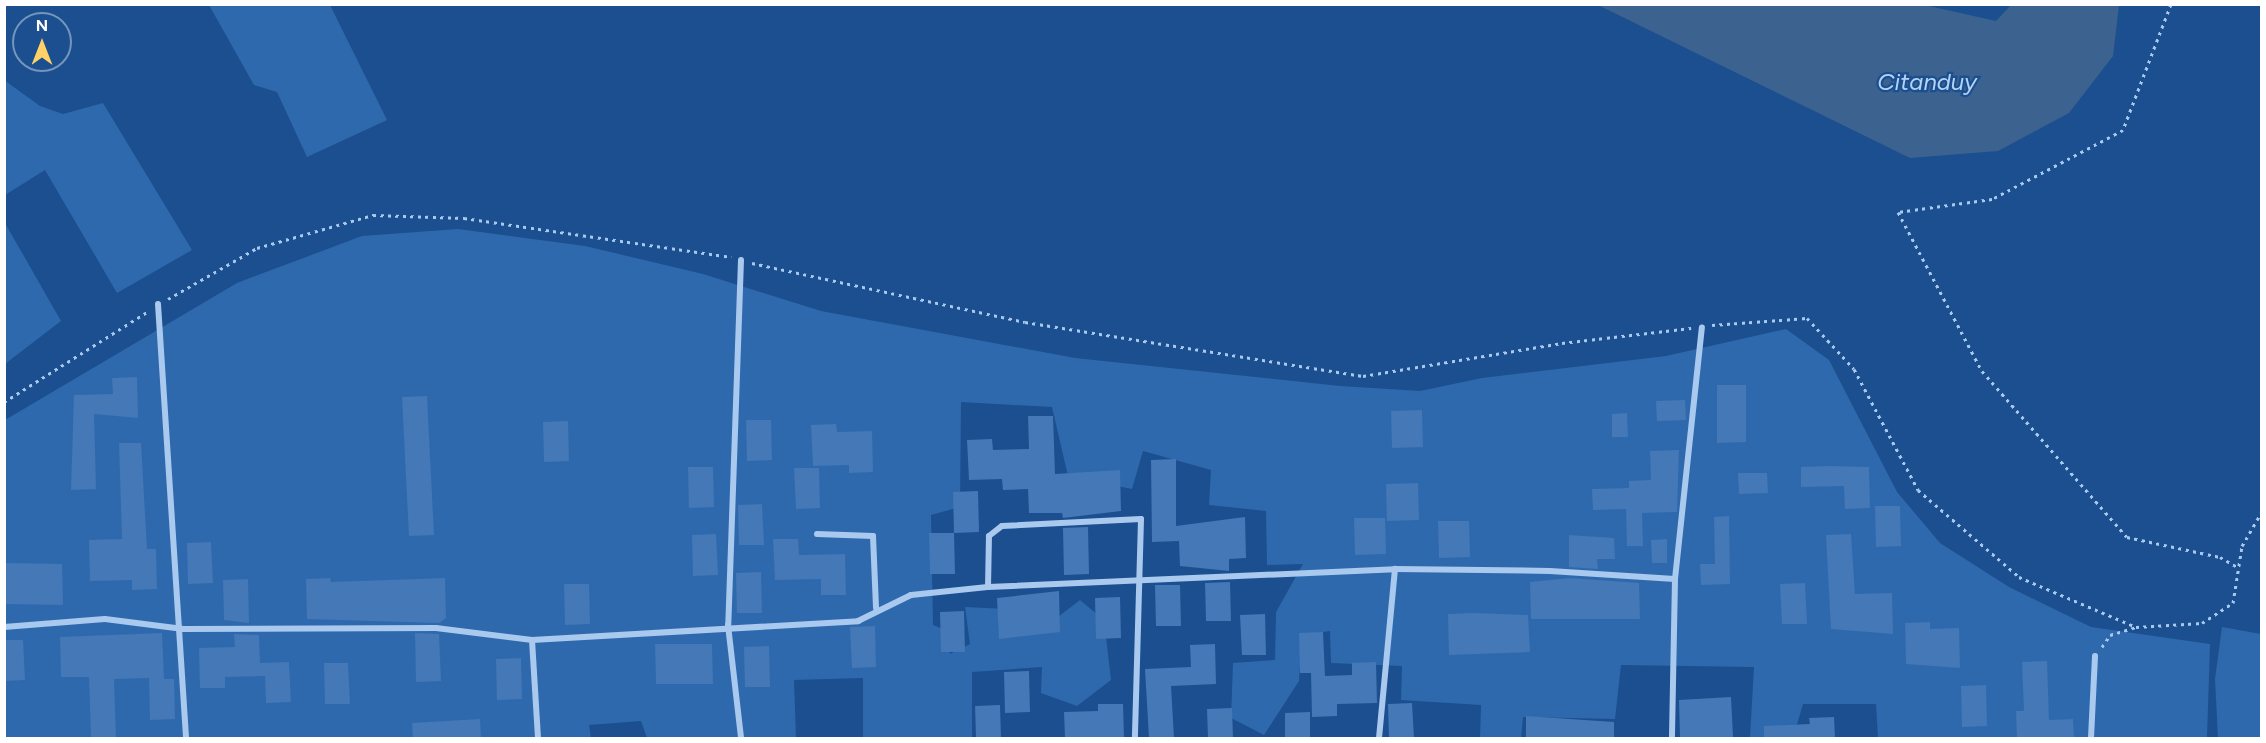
<!DOCTYPE html>
<html>
<head>
<meta charset="utf-8">
<style>
  body { margin:0 }
  #map { position:relative; width:2266px; height:743px; overflow:hidden; background:#1b4f8f; font-family:Figtree,sans-serif }
  div>[style] { position:absolute }
  .green>* { inset:0; background:#2e69ad }
  .water>* { inset:0; background:#3c6290 }
  .building>* { inset:0; background:#4478b7 }
  .path>* { height:3px; margin-top:-1.5px; transform-origin:0; background:repeating-linear-gradient(90deg,#a9c9ee 0 3px,transparent 0 7.5px) }
  .minor>* { height:6px; margin:-3px; padding:0 3px; transform-origin:3px; border-radius:3px; background:#a9c9ee }
  span { translate:-50% -50%; white-space:nowrap; text-align:center; line-height:1.15; -webkit-text-stroke:4.5px #1b4f8f; paint-order:stroke }
  .water-label { font-size:24px; color:#b5d3f5; font-style:italic }
  .frame { position:absolute; inset:0; border:6px solid #fff; pointer-events:none }
  .north { position:absolute; left:12px; top:12px; width:60px; height:60px; box-sizing:border-box; background:#1b4f8f; border:2px solid #7695bc; border-radius:50%; rotate:0deg; font-size:16px; font-weight:700; line-height:24px; text-align:center; color:#fff }
  .north::after { content:''; display:block; margin:auto; width:21px; height:27px; background:#ffd166; clip-path:polygon(50% 0,100% 100%,50% 72%,0 100%) }
</style>
</head>
<body>
<div id="map">
  <div class="green">
    <i style="clip-path:polygon(209px 5px,330px 5px,387px 120px,307px 157px,277px 92px,254px 85px)"></i>
    <i style="clip-path:polygon(4px 80px,40px 106px,63px 114px,103px 103px,192px 250px,117px 293px,45px 170px,5px 195px)"></i>
    <i style="clip-path:polygon(5px 223px,61px 321px,5px 364px,4px 364px)"></i>
    <i style="clip-path:polygon(458px 229px,585px 246px,703px 274px,821px 311px,1075px 358px,1340px 386px,1420px 391px,1482px 378px,1666px 356px,1786px 329px,1829px 360px,1897px 492px,1940px 543px,2009px 587px,2091px 627px,2210px 644px,2207px 738px,1878px 738px,1876px 704px,1803px 704px,1793px 738px,1750px 737px,1754px 667px,1621px 665px,1615px 719px,1523px 717px,1521px 738px,1480px 738px,1481px 705px,1401px 700px,1402px 666px,1331px 663px,1330px 631px,1302px 635px,1299px 681px,1264px 735px,1231px 718px,1233px 663px,1275px 660px,1276px 612px,1303px 564px,1267px 565px,1266px 511px,1209px 505px,1211px 470px,1143px 451px,1132px 489px,1068px 476px,1052px 407px,961px 402px,960px 507px,931px 515px,933px 625px,948px 631px,950px 654px,970px 644px,965px 607px,1007px 609px,1054px 620px,1080px 600px,1104px 620px,1111px 680px,1077px 706px,1041px 693px,1042px 667px,972px 672px,972px 738px,863px 738px,863px 678px,794px 680px,796px 738px,647px 738px,641px 721px,589px 725px,591px 738px,5px 738px,5px 420px,237px 283px,362px 236px)"></i>
    <i style="clip-path:polygon(2222px 627px,2261px 634px,2261px 738px,2218px 738px,2215px 679px)"></i>
  </div>
  <div class="water">
    <i style="clip-path:polygon(1920px 4px,1996px 21px,2011px 5px,2119px 5px,2113px 56px,2069px 113px,1998px 151px,1910px 158px,1598px 5px)"></i>
  </div>
  <div class="building">
    <i style="clip-path:polygon(137px 377px,138px 418px,94px 414px,96px 489px,71px 490px,74px 395px,113px 394px,112px 378px)"></i>
    <i style="clip-path:polygon(1717px 385px,1746px 385px,1746px 442px,1717px 443px)"></i>
    <i style="clip-path:polygon(427px 396px,434px 535px,409px 536px,402px 397px)"></i>
    <i style="clip-path:polygon(1685px 400px,1686px 420px,1657px 421px,1656px 401px)"></i>
    <i style="clip-path:polygon(1422px 410px,1423px 447px,1392px 448px,1391px 411px)"></i>
    <i style="clip-path:polygon(1627px 413px,1628px 437px,1612px 437px,1612px 414px)"></i>
    <i style="clip-path:polygon(1028px 416px,1053px 416px,1055px 474px,1120px 470px,1121px 511px,1063px 518px,1062px 513px,1029px 513px,1028px 489px,1003px 490px,1002px 479px,969px 480px,967px 440px,992px 439px,993px 450px,1029px 449px)"></i>
    <i style="clip-path:polygon(746px 420px,771px 420px,772px 460px,747px 461px)"></i>
    <i style="clip-path:polygon(568px 421px,569px 461px,544px 462px,543px 422px)"></i>
    <i style="clip-path:polygon(836px 424px,837px 432px,872px 431px,873px 472px,849px 473px,849px 465px,813px 466px,811px 425px)"></i>
    <i style="clip-path:polygon(119px 443px,141px 443px,147px 549px,156px 549px,157px 589px,132px 590px,132px 580px,90px 581px,89px 540px,122px 539px)"></i>
    <i style="clip-path:polygon(1679px 450px,1677px 512px,1642px 513px,1643px 546px,1627px 546px,1626px 509px,1593px 510px,1592px 489px,1629px 488px,1629px 481px,1651px 480px,1650px 451px)"></i>
    <i style="clip-path:polygon(1176px 459px,1176px 526px,1245px 517px,1246px 558px,1229px 559px,1229px 571px,1180px 566px,1179px 541px,1152px 542px,1151px 460px)"></i>
    <i style="clip-path:polygon(1830px 466px,1869px 467px,1870px 508px,1845px 509px,1844px 486px,1801px 487px,1801px 467px)"></i>
    <i style="clip-path:polygon(688px 467px,713px 467px,714px 507px,689px 508px)"></i>
    <i style="clip-path:polygon(794px 468px,819px 468px,820px 508px,796px 509px)"></i>
    <i style="clip-path:polygon(1738px 473px,1767px 473px,1768px 493px,1739px 494px)"></i>
    <i style="clip-path:polygon(1418px 483px,1419px 520px,1387px 521px,1386px 484px)"></i>
    <i style="clip-path:polygon(978px 491px,979px 532px,954px 533px,953px 492px)"></i>
    <i style="clip-path:polygon(762px 504px,764px 545px,739px 545px,738px 505px)"></i>
    <i style="clip-path:polygon(1875px 506px,1900px 506px,1901px 546px,1876px 547px)"></i>
    <i style="clip-path:polygon(1729px 516px,1730px 584px,1701px 585px,1700px 564px,1715px 564px,1714px 517px)"></i>
    <i style="clip-path:polygon(1354px 518px,1385px 518px,1386px 554px,1355px 555px)"></i>
    <i style="clip-path:polygon(1438px 521px,1469px 521px,1470px 557px,1439px 558px)"></i>
    <i style="clip-path:polygon(1088px 527px,1089px 574px,1064px 575px,1063px 528px)"></i>
    <i style="clip-path:polygon(929px 533px,954px 533px,955px 574px,930px 574px)"></i>
    <i style="clip-path:polygon(716px 534px,718px 575px,693px 576px,692px 535px)"></i>
    <i style="clip-path:polygon(1851px 534px,1855px 594px,1892px 593px,1893px 634px,1831px 629px,1826px 535px)"></i>
    <i style="clip-path:polygon(1569px 535px,1614px 538px,1615px 559px,1597px 559px,1598px 569px,1569px 567px)"></i>
    <i style="clip-path:polygon(773px 539px,798px 539px,799px 555px,845px 554px,846px 595px,821px 595px,821px 579px,775px 580px)"></i>
    <i style="clip-path:polygon(1667px 539px,1667px 563px,1652px 563px,1651px 540px)"></i>
    <i style="clip-path:polygon(211px 542px,213px 583px,188px 584px,187px 543px)"></i>
    <i style="clip-path:polygon(4px 563px,62px 564px,63px 605px,4px 604px)"></i>
    <i style="clip-path:polygon(761px 572px,762px 613px,737px 613px,736px 573px)"></i>
    <i style="clip-path:polygon(330px 578px,331px 582px,445px 578px,446px 618px,439px 623px,307px 619px,306px 579px)"></i>
    <i style="clip-path:polygon(1570px 578px,1639px 583px,1640px 619px,1531px 619px,1530px 582px)"></i>
    <i style="clip-path:polygon(248px 579px,249px 623px,224px 620px,223px 580px)"></i>
    <i style="clip-path:polygon(1230px 582px,1231px 621px,1206px 621px,1205px 583px)"></i>
    <i style="clip-path:polygon(1805px 583px,1807px 624px,1782px 624px,1780px 584px)"></i>
    <i style="clip-path:polygon(564px 584px,589px 584px,590px 624px,565px 625px)"></i>
    <i style="clip-path:polygon(1155px 585px,1180px 585px,1181px 626px,1156px 626px)"></i>
    <i style="clip-path:polygon(1059px 591px,1060px 632px,999px 639px,997px 598px)"></i>
    <i style="clip-path:polygon(1120px 597px,1121px 638px,1096px 639px,1095px 598px)"></i>
    <i style="clip-path:polygon(964px 611px,965px 652px,941px 652px,940px 612px)"></i>
    <i style="clip-path:polygon(1473px 613px,1528px 615px,1530px 652px,1449px 655px,1448px 614px)"></i>
    <i style="clip-path:polygon(1265px 614px,1266px 655px,1242px 655px,1240px 615px)"></i>
    <i style="clip-path:polygon(1930px 622px,1930px 629px,1959px 628px,1960px 668px,1906px 664px,1905px 623px)"></i>
    <i style="clip-path:polygon(875px 626px,876px 667px,852px 668px,850px 627px)"></i>
    <i style="clip-path:polygon(1323px 632px,1325px 676px,1352px 675px,1352px 663px,1376px 662px,1377px 703px,1337px 704px,1337px 716px,1312px 717px,1311px 673px,1300px 673px,1299px 633px)"></i>
    <i style="clip-path:polygon(162px 633px,164px 679px,174px 679px,175px 719px,150px 720px,149px 678px,114px 679px,116px 738px,91px 738px,89px 677px,61px 677px,60px 637px)"></i>
    <i style="clip-path:polygon(415px 633px,439px 634px,441px 681px,416px 682px)"></i>
    <i style="clip-path:polygon(234px 634px,259px 635px,260px 663px,289px 662px,291px 702px,266px 703px,265px 676px,225px 677px,225px 688px,200px 688px,199px 648px,235px 647px)"></i>
    <i style="clip-path:polygon(4px 640px,23px 640px,25px 680px,4px 681px)"></i>
    <i style="clip-path:polygon(655px 644px,712px 644px,713px 684px,656px 684px)"></i>
    <i style="clip-path:polygon(1215px 644px,1216px 684px,1171px 686px,1174px 738px,1149px 738px,1145px 669px,1191px 667px,1190px 645px)"></i>
    <i style="clip-path:polygon(769px 646px,770px 687px,745px 687px,744px 647px)"></i>
    <i style="clip-path:polygon(521px 658px,522px 699px,497px 700px,496px 659px)"></i>
    <i style="clip-path:polygon(2047px 661px,2049px 720px,2073px 719px,2074px 738px,2017px 738px,2016px 711px,2024px 711px,2022px 662px)"></i>
    <i style="clip-path:polygon(324px 663px,348px 663px,350px 704px,325px 704px)"></i>
    <i style="clip-path:polygon(1029px 671px,1030px 712px,1005px 713px,1004px 672px)"></i>
    <i style="clip-path:polygon(1986px 685px,1987px 726px,1962px 727px,1961px 686px)"></i>
    <i style="clip-path:polygon(1731px 697px,1733px 737px,1680px 738px,1679px 700px)"></i>
    <i style="clip-path:polygon(1412px 703px,1414px 738px,1389px 738px,1388px 704px)"></i>
    <i style="clip-path:polygon(1098px 704px,1123px 704px,1124px 738px,1065px 738px,1064px 712px,1098px 711px)"></i>
    <i style="clip-path:polygon(1000px 705px,1001px 738px,976px 738px,975px 706px)"></i>
    <i style="clip-path:polygon(1232px 708px,1233px 738px,1208px 738px,1207px 709px)"></i>
    <i style="clip-path:polygon(1310px 712px,1310px 738px,1285px 738px,1285px 713px)"></i>
    <i style="clip-path:polygon(1526px 716px,1614px 722px,1614px 738px,1526px 738px)"></i>
    <i style="clip-path:polygon(1834px 717px,1835px 738px,1764px 738px,1764px 726px,1810px 724px,1809px 718px)"></i>
    <i style="clip-path:polygon(480px 719px,481px 738px,413px 738px,412px 723px)"></i>
  </div>
  <div class="path">
    <i style="left:2171px;top:4px;width:135px;rotate:110.9deg"></i>
    <i style="left:2123px;top:130px;width:148px;rotate:152.2deg"></i>
    <i style="left:1992px;top:199px;width:95px;rotate:172.1deg"></i>
    <i style="left:1898px;top:212px;width:180px;rotate:62.2deg"></i>
    <i style="left:1982px;top:371px;width:220px;rotate:48.9deg"></i>
    <i style="left:2127px;top:537px;width:95px;rotate:12.1deg"></i>
    <i style="left:2220px;top:557px;width:20px;rotate:30deg"></i>
    <i style="left:752px;top:263px;width:279px;rotate:12.2deg"></i>
    <i style="left:1025px;top:322px;width:342px;rotate:9.1deg"></i>
    <i style="left:1363px;top:376px;width:202px;rotate:-9.4deg"></i>
    <i style="left:1562px;top:343px;width:130px;rotate:-6.6deg"></i>
    <i style="left:168px;top:299px;width:103px;rotate:-29.8deg"></i>
    <i style="left:257px;top:248px;width:121px;rotate:-15.9deg"></i>
    <i style="left:373px;top:215px;width:91px;rotate:1.9deg"></i>
    <i style="left:464px;top:218px;width:270px;rotate:8.3deg"></i>
    <i style="left:1712px;top:325px;width:95px;rotate:-4.2deg"></i>
    <i style="left:1807px;top:318px;width:69px;rotate:47.3deg"></i>
    <i style="left:1854px;top:369px;width:137px;rotate:62.1deg"></i>
    <i style="left:1918px;top:490px;width:133px;rotate:40.7deg"></i>
    <i style="left:2019px;top:577px;width:127px;rotate:23.1deg"></i>
    <i style="left:4px;top:402px;width:169px;rotate:-32.2deg"></i>
    <i style="left:2102px;top:647px;width:14px;rotate:-56deg"></i>
    <i style="left:2110px;top:635px;width:27px;rotate:-17deg"></i>
    <i style="left:2136px;top:627px;width:66px;rotate:-3.5deg"></i>
    <i style="left:2202px;top:623px;width:37px;rotate:-33deg"></i>
    <i style="left:2233px;top:603px;width:58px;rotate:-81deg"></i>
    <i style="left:2242px;top:546px;width:39px;rotate:-60deg"></i>
  </div>
  <div class="minor">
    <i style="left:741px;top:260px;width:365px;rotate:92deg"></i>
    <i style="left:728px;top:625px;width:114px;rotate:83.4deg"></i>
    <i style="left:158px;top:304px;width:435px;rotate:86.3deg"></i>
    <i style="left:817px;top:534px;width:56px;rotate:2deg"></i>
    <i style="left:873px;top:536px;width:72px;rotate:87.6deg"></i>
    <i style="left:1675px;top:579px;width:253px;rotate:-83.9deg"></i>
    <i style="left:988px;top:587px;width:51px;rotate:-88.9deg"></i>
    <i style="left:989px;top:536px;width:16px;rotate:-38deg"></i>
    <i style="left:1002px;top:526px;width:139px;rotate:-2.9deg"></i>
    <i style="left:1141px;top:519px;width:219px;rotate:91.6deg"></i>
    <i style="left:4px;top:627px;width:101px;rotate:-4.5deg"></i>
    <i style="left:105px;top:619px;width:79px;rotate:7.3deg"></i>
    <i style="left:183px;top:629px;width:253px;rotate:-0.2deg"></i>
    <i style="left:436px;top:628px;width:97px;rotate:7.1deg"></i>
    <i style="left:532px;top:640px;width:327px;rotate:-3.3deg"></i>
    <i style="left:858px;top:621px;width:59px;rotate:-26.1deg"></i>
    <i style="left:911px;top:595px;width:77px;rotate:-5.9deg"></i>
    <i style="left:988px;top:587px;width:407px;rotate:-2.5deg"></i>
    <i style="left:1395px;top:569px;width:155px;rotate:0.7deg"></i>
    <i style="left:1550px;top:571px;width:125px;rotate:3.7deg"></i>
    <i style="left:1675px;top:579px;width:159px;rotate:91.1deg"></i>
    <i style="left:532px;top:640px;width:98px;rotate:86.5deg"></i>
    <i style="left:1379px;top:738px;width:170px;rotate:-84.6deg"></i>
    <i style="left:2091px;top:738px;width:82px;rotate:-87.2deg"></i>
  </div>
  <div class="water-label">
    <span style="left:1927px;top:82px">Citanduy</span>
  </div>
  <div class="frame"></div>
  <div class="north">N</div>
</div>
</body>
</html>
